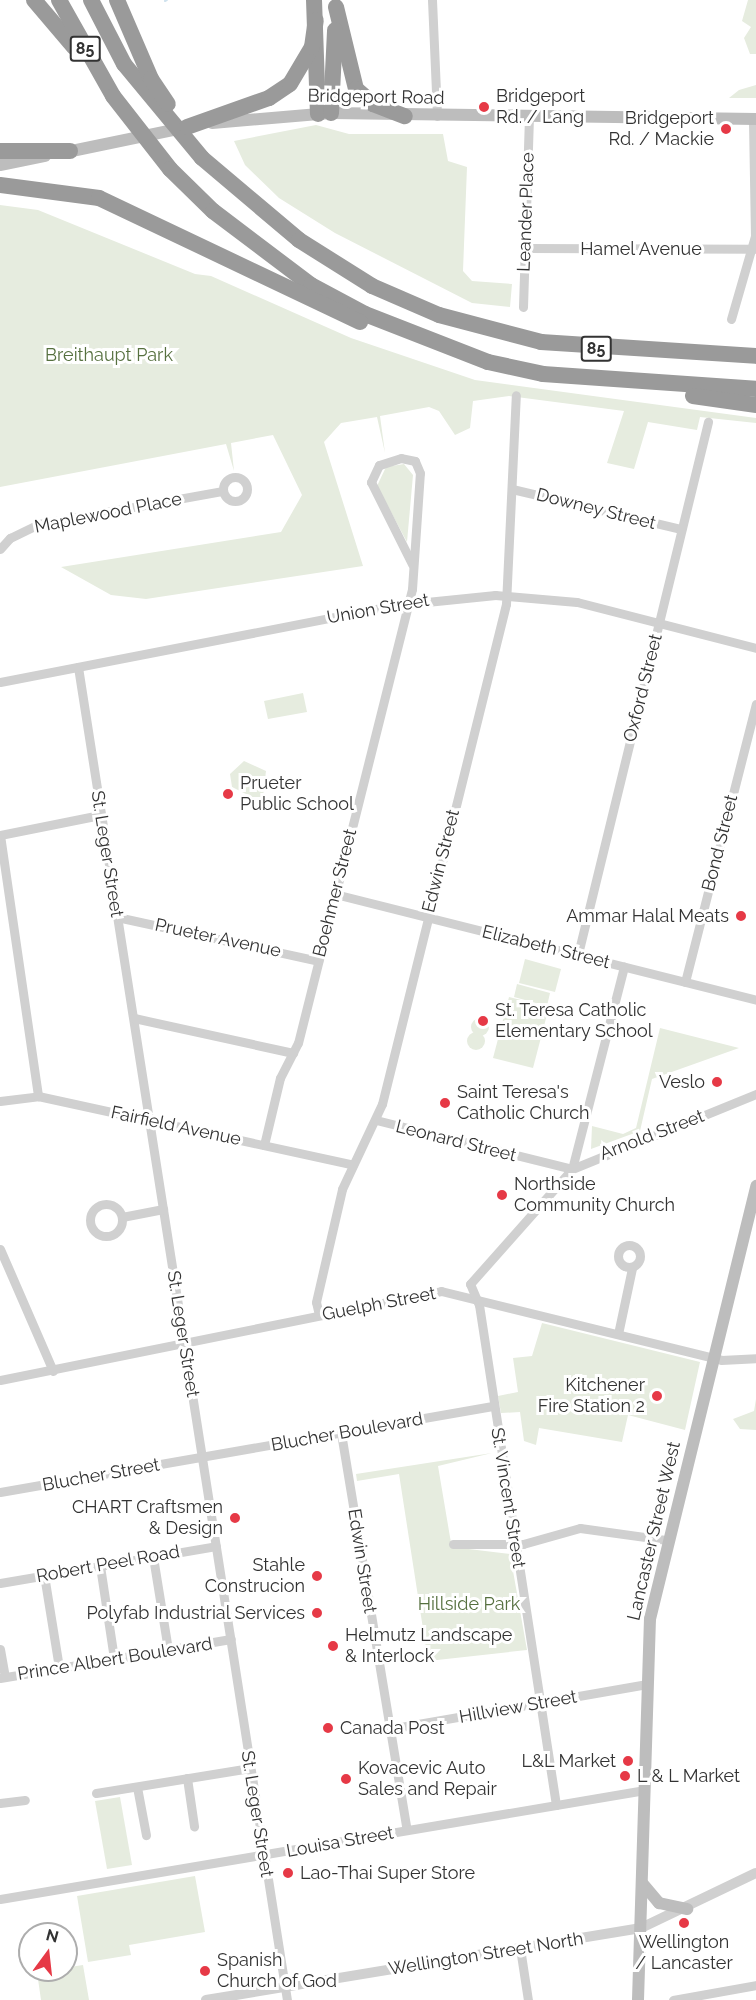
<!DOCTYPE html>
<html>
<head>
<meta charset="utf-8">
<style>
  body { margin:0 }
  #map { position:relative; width:756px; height:2000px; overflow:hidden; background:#fff; font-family:Raleway,sans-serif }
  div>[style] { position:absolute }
  .green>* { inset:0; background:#e6ecdf }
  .round { border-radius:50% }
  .stream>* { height:2px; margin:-1px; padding:0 1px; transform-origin:1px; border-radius:1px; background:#cfe2ee }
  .minor>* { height:9px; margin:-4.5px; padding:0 4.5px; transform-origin:4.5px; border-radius:4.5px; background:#d0d0d0 }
  .minor>.ring { margin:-4.5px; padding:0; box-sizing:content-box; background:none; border:9px solid #d0d0d0; border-radius:50% }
  .tertiary>* { height:10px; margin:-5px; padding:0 5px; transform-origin:5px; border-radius:5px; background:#d0d0d0 }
  .secondary>* { height:12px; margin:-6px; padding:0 6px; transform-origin:6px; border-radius:6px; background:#bdbdbd }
  .motorway>* { height:16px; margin:-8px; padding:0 8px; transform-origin:8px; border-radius:8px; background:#9a9a9a }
  .dots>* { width:16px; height:16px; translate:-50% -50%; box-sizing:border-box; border:3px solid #fff; border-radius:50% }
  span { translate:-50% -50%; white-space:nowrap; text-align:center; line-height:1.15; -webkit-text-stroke:6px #fff; paint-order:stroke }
  .shield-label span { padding:2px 4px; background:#fff; border:2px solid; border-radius:4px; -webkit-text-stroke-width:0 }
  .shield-label { font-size:16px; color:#333; font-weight:700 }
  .street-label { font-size:18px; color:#333 }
  .poi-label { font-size:18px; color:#333 }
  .left { translate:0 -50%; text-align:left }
  .right { translate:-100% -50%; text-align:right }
  .park-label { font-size:18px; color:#56703f }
  .north { position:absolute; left:18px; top:1922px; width:60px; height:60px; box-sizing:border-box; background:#fff; border:2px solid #adadad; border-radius:50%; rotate:15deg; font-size:16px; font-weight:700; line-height:24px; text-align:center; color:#333 }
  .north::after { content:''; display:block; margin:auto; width:21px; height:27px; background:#e63946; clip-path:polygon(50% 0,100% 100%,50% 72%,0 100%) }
</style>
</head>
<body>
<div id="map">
  <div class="green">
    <i style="clip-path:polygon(748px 0,756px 0,756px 54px,750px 54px,744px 38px,751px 27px,742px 21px)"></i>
    <i style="clip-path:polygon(756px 85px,756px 98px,729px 98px,739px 90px)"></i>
    <i style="clip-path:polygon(316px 125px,349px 134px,443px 134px,448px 161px,467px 167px,463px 271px,472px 281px,512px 284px,510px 307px,472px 303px,335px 233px,279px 198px,245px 165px,234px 141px)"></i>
    <i style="clip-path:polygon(0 205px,38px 210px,195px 274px,211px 276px,351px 338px,475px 380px,756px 418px,756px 423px,700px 417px,697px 430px,648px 422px,634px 469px,607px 463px,624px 411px,509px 396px,473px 401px,470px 428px,455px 435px,439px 411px,429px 407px,380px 416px,385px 453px,377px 417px,341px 423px,324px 442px,363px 566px,146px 599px,111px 595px,61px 567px,281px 532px,302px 495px,273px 435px,231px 443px,234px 471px,226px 444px,0 487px)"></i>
    <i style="clip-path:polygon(404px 464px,413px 475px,407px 542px,377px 486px,386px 467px)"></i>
    <i style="clip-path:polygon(303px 693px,307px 712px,268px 719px,264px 701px)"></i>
    <i style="clip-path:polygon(244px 761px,266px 771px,263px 797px,258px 800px,232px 787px,230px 774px)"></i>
    <i style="clip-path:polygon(525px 959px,561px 969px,555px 992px,519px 983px)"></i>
    <i style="clip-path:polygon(517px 984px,550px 993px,547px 1006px,514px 997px)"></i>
    <i style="clip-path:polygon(509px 997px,549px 1007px,533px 1068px,493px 1058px)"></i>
    <i class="round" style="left:471px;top:1018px;width:18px;height:18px"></i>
    <i style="clip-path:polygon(660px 1028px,739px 1048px,652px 1079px,640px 1131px,591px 1149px,592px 1126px,623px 1134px,636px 1128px)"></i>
    <i class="round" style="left:467px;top:1032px;width:18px;height:18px"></i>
    <i style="clip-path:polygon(542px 1323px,700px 1362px,685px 1430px,628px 1415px,622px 1442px,539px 1428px,536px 1445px,524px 1441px,520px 1412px,501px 1413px,498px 1396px,518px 1392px,513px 1358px,532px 1356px)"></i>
    <i style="clip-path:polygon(756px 1399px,756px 1430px,740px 1429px,733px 1419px,754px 1411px)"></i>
    <i style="clip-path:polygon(492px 1453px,438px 1466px,450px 1537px,452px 1547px,510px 1554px,527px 1650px,428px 1661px,399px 1474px,357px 1481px,356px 1474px)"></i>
    <i style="clip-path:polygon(120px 1797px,132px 1865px,107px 1869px,95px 1801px)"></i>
    <i style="clip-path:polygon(195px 1876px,205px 1932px,129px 1945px,131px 1955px,88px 1962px,77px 1896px)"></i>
    <i style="clip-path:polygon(83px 1965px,89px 2000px,41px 2000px,37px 1972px)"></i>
  </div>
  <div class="stream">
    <i style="left:165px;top:1px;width:2px;rotate:-27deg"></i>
  </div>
  <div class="minor">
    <i style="left:432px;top:0;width:116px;rotate:87.5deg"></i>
    <i style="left:526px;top:248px;width:230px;rotate:0.2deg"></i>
    <i style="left:523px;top:307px;width:189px;rotate:-88.2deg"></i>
    <i style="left:731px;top:319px;width:86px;rotate:-73.9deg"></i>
    <i style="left:755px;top:236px;width:117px;rotate:-91deg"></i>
    <i class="ring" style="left:223px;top:477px;width:15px;height:15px"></i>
    <i style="left:512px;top:489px;width:174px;rotate:13.3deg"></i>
    <i style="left:0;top:549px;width:15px;rotate:-48deg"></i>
    <i style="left:10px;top:538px;width:32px;rotate:-26deg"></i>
    <i style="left:39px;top:524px;width:187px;rotate:-10.2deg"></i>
    <i style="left:78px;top:667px;width:1349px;rotate:81.09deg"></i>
    <i style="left:0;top:682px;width:404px;rotate:-11deg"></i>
    <i style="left:397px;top:605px;width:99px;rotate:-5.8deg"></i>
    <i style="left:495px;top:595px;width:82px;rotate:4.9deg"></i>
    <i style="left:577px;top:602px;width:185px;rotate:14.4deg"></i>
    <i style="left:0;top:835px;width:264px;rotate:81.7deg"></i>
    <i style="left:0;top:835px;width:102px;rotate:-11.3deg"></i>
    <i style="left:335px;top:894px;width:434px;rotate:14.1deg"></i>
    <i style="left:117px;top:917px;width:206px;rotate:12.3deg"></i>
    <i style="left:578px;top:954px;width:548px;rotate:-76.27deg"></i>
    <i style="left:685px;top:982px;width:287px;rotate:-75.7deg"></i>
    <i style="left:134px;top:1018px;width:163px;rotate:12.4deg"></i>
    <i style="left:0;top:1101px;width:38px;rotate:-7deg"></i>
    <i style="left:38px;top:1096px;width:320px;rotate:12.3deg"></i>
    <i style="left:376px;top:1120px;width:202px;rotate:14deg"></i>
    <i style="left:572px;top:1169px;width:209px;rotate:-75.6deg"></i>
    <i style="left:264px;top:1145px;width:69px;rotate:-76.6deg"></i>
    <i style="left:280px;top:1078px;width:39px;rotate:-63deg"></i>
    <i style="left:298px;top:1043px;width:468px;rotate:-75.9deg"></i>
    <i style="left:412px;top:589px;width:116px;rotate:-86.1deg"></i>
    <i style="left:420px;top:473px;width:13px;rotate:-113deg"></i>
    <i style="left:415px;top:461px;width:14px;rotate:-168deg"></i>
    <i style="left:401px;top:458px;width:23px;rotate:162deg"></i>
    <i style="left:379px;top:465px;width:19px;rotate:115deg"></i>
    <i style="left:371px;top:482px;width:92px;rotate:63.4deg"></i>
    <i class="ring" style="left:90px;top:1204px;width:23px;height:23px"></i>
    <i style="left:122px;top:1217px;width:42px;rotate:-11deg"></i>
    <i class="ring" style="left:618px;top:1245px;width:13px;height:13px"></i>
    <i style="left:0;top:1249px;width:133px;rotate:66.5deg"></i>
    <i style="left:319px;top:1315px;width:13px;rotate:-103deg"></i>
    <i style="left:316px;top:1302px;width:116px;rotate:-77deg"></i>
    <i style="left:342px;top:1189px;width:94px;rotate:-64.8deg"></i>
    <i style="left:382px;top:1104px;width:515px;rotate:-76.07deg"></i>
    <i style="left:506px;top:604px;width:209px;rotate:-87.3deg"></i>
    <i style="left:618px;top:1334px;width:67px;rotate:-78deg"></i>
    <i style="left:0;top:1380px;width:450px;rotate:-11.4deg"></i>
    <i style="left:441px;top:1291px;width:288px;rotate:13.8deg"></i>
    <i style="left:721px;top:1360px;width:35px;rotate:-3deg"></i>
    <i style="left:341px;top:1433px;width:402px;rotate:80.6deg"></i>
    <i style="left:0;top:1492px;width:500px;rotate:-9.9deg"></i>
    <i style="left:453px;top:1544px;width:70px"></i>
    <i style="left:523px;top:1544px;width:59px;rotate:-15.7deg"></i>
    <i style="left:580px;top:1528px;width:88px;rotate:7.9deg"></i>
    <i style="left:153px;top:1557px;width:94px;rotate:80.8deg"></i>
    <i style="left:100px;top:1566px;width:94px;rotate:81.4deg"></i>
    <i style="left:44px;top:1575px;width:94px;rotate:80.8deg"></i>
    <i style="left:0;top:1583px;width:219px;rotate:-9.7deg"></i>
    <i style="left:0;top:1649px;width:28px;rotate:80deg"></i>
    <i style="left:0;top:1678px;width:234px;rotate:-9.6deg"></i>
    <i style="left:389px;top:1729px;width:262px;rotate:-9.9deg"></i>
    <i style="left:187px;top:1778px;width:49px;rotate:81.7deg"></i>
    <i style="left:137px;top:1787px;width:49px;rotate:79.4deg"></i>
    <i style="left:96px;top:1793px;width:156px;rotate:-9.2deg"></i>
    <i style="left:0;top:1803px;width:25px;rotate:-7deg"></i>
    <i style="left:556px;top:1805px;width:506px;rotate:-98.75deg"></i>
    <i style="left:479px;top:1305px;width:23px;rotate:-113deg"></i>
    <i style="left:470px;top:1284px;width:154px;rotate:-48.4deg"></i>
    <i style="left:572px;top:1169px;width:199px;rotate:-22.2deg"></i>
    <i style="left:0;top:1899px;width:654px;rotate:-9.59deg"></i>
    <i style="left:520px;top:1948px;width:53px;rotate:81.3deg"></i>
    <i style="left:673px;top:2000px;width:84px;rotate:-10.2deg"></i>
  </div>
  <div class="tertiary">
    <i style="left:206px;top:2000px;width:441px;rotate:-9.4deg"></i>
    <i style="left:641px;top:1928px;width:127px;rotate:-25.6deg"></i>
  </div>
  <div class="secondary">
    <i style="left:212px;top:123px;width:119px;rotate:-4.8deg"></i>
    <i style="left:331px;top:113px;width:425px;rotate:0.8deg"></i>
    <i style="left:62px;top:153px;width:124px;rotate:-11.7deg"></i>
    <i style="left:0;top:165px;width:46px;rotate:-11.3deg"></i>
    <i style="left:643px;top:1884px;width:25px;rotate:50deg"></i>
    <i style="left:659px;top:1903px;width:29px;rotate:12deg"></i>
    <i style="left:638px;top:2000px;width:381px;rotate:-88.2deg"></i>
    <i style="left:650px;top:1619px;width:446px;rotate:-76.2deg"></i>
  </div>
  <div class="motorway">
    <i style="left:34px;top:0;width:62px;rotate:49.6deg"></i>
    <i style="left:59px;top:0;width:110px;rotate:60.6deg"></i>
    <i style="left:113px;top:96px;width:93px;rotate:52deg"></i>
    <i style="left:170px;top:169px;width:60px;rotate:44.3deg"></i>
    <i style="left:213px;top:211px;width:123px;rotate:37.1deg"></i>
    <i style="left:311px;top:285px;width:61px;rotate:28.2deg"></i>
    <i style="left:365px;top:314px;width:132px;rotate:21.3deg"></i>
    <i style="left:488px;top:362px;width:56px;rotate:12.3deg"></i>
    <i style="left:543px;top:374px;width:214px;rotate:4deg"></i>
    <i style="left:91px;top:0;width:72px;rotate:62.7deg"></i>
    <i style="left:124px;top:64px;width:122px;rotate:50.3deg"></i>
    <i style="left:202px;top:158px;width:127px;rotate:40.2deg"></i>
    <i style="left:299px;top:240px;width:86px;rotate:32.2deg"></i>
    <i style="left:372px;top:286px;width:73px;rotate:23.4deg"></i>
    <i style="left:439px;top:315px;width:106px;rotate:14.8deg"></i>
    <i style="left:541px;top:342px;width:215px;rotate:3.7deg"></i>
    <i style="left:117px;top:0;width:86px;rotate:66.7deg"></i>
    <i style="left:151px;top:79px;width:30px;rotate:56deg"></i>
    <i style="left:314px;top:0;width:114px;rotate:88deg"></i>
    <i style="left:336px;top:7px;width:84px;rotate:76.3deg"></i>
    <i style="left:356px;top:89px;width:23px;rotate:41deg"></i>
    <i style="left:373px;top:104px;width:34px;rotate:21deg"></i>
    <i style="left:331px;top:113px;width:83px;rotate:-87.2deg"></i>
    <i style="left:187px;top:127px;width:87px;rotate:-19.5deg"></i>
    <i style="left:269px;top:98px;width:25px;rotate:-34deg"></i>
    <i style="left:290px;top:84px;width:43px;rotate:-59.3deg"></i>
    <i style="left:312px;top:47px;width:27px;rotate:-82deg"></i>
    <i style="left:0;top:151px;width:70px"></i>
    <i style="left:0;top:185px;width:100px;rotate:7.5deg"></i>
    <i style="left:99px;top:198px;width:289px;rotate:25.4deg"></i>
    <i style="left:693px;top:396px;width:64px;rotate:8.1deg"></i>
  </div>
  <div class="dots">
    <i style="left:484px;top:107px;background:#e63946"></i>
    <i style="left:726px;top:129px;background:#e63946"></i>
    <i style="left:228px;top:794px;background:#e63946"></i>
    <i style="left:741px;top:916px;background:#e63946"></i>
    <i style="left:483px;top:1021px;background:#e63946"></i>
    <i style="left:717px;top:1082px;background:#e63946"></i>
    <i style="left:445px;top:1103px;background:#e63946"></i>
    <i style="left:502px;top:1195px;background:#e63946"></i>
    <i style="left:657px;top:1396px;background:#e63946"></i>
    <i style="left:235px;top:1518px;background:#e63946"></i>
    <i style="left:317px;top:1576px;background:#e63946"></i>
    <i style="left:317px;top:1613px;background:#e63946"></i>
    <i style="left:333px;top:1646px;background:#e63946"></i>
    <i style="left:328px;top:1728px;background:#e63946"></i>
    <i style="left:628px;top:1761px;background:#e63946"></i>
    <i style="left:625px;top:1776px;background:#e63946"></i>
    <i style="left:346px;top:1779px;background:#e63946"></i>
    <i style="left:288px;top:1873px;background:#e63946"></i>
    <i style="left:684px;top:1923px;background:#e63946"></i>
    <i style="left:205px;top:1971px;background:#e63946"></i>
  </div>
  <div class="shield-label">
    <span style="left:85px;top:49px">85</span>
    <span style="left:596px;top:349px">85</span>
  </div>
  <div class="street-label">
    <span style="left:376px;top:97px;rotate:1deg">Bridgeport Road</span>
    <span style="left:526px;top:212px;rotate:-88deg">Leander Place</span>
    <span style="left:641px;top:249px">Hamel Avenue</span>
    <span style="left:596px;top:509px;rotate:14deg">Downey Street</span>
    <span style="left:108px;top:513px;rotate:-11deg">Maplewood Place</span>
    <span style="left:378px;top:609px;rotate:-10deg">Union Street</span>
    <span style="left:643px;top:688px;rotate:-76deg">Oxford Street</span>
    <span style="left:720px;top:843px;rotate:-76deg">Bond Street</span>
    <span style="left:107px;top:854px;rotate:81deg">St. Leger Street</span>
    <span style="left:441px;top:861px;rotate:-76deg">Edwin Street</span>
    <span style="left:335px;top:893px;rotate:-76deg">Boehmer Street</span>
    <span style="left:218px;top:938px;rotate:12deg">Prueter Avenue</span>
    <span style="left:546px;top:947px;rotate:14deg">Elizabeth Street</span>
    <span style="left:176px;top:1126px;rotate:12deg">Fairfield Avenue</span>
    <span style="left:652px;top:1135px;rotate:-21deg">Arnold Street</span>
    <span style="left:456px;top:1141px;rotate:14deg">Leonard Street</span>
    <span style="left:379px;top:1304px;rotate:-11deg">Guelph Street</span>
    <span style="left:183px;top:1334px;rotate:81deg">St. Leger Street</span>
    <span style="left:347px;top:1432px;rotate:-10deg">Blucher Boulevard</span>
    <span style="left:101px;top:1475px;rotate:-10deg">Blucher Street</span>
    <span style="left:508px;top:1498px;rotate:81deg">St. Vincent Street</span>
    <span style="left:654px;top:1531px;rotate:-77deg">Lancaster Street West</span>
    <span style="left:362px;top:1561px;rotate:81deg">Edwin Street</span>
    <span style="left:108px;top:1564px;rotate:-10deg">Robert Peel Road</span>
    <span style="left:115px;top:1659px;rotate:-9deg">Prince Albert Boulevard</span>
    <span style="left:518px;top:1707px;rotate:-10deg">Hillview Street</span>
    <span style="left:257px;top:1814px;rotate:81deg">St. Leger Street</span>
    <span style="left:340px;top:1842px;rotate:-10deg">Louisa Street</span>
    <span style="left:486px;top:1954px;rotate:-9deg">Wellington Street North</span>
  </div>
  <div class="poi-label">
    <span class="left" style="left:496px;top:107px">Bridgeport<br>Rd. / Lang</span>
    <span class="right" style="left:714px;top:129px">Bridgeport<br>Rd. / Mackie</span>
    <span class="left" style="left:240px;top:794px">Prueter<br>Public School</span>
    <span class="right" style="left:729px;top:916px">Ammar Halal Meats</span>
    <span class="left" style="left:495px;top:1021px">St. Teresa Catholic<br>Elementary School</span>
    <span class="right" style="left:705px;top:1082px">Veslo</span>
    <span class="left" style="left:457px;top:1103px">Saint Teresa's<br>Catholic Church</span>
    <span class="left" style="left:514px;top:1195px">Northside<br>Community Church</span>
    <span class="right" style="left:645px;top:1396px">Kitchener<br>Fire Station 2</span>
    <span class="right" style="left:223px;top:1518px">CHART Craftsmen<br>&amp; Design</span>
    <span class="right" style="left:305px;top:1576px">Stahle<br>Construcion</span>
    <span class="right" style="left:305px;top:1613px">Polyfab Industrial Services</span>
    <span class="left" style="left:345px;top:1646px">Helmutz Landscape<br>&amp; Interlock</span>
    <span class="left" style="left:340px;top:1728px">Canada Post</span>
    <span class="right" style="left:616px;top:1761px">L&amp;L Market</span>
    <span class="left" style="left:358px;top:1779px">Kovacevic Auto<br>Sales and Repair</span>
    <span class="left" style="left:637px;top:1776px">L &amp; L Market</span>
    <span class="left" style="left:300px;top:1873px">Lao-Thai Super Store</span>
    <span style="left:684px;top:1953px">Wellington<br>/ Lancaster</span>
    <span class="left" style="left:217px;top:1971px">Spanish<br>Church of God</span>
  </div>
  <div class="park-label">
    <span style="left:109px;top:355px">Breithaupt Park</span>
    <span style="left:469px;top:1604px">Hillside Park</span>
  </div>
  <div class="north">N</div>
</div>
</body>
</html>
